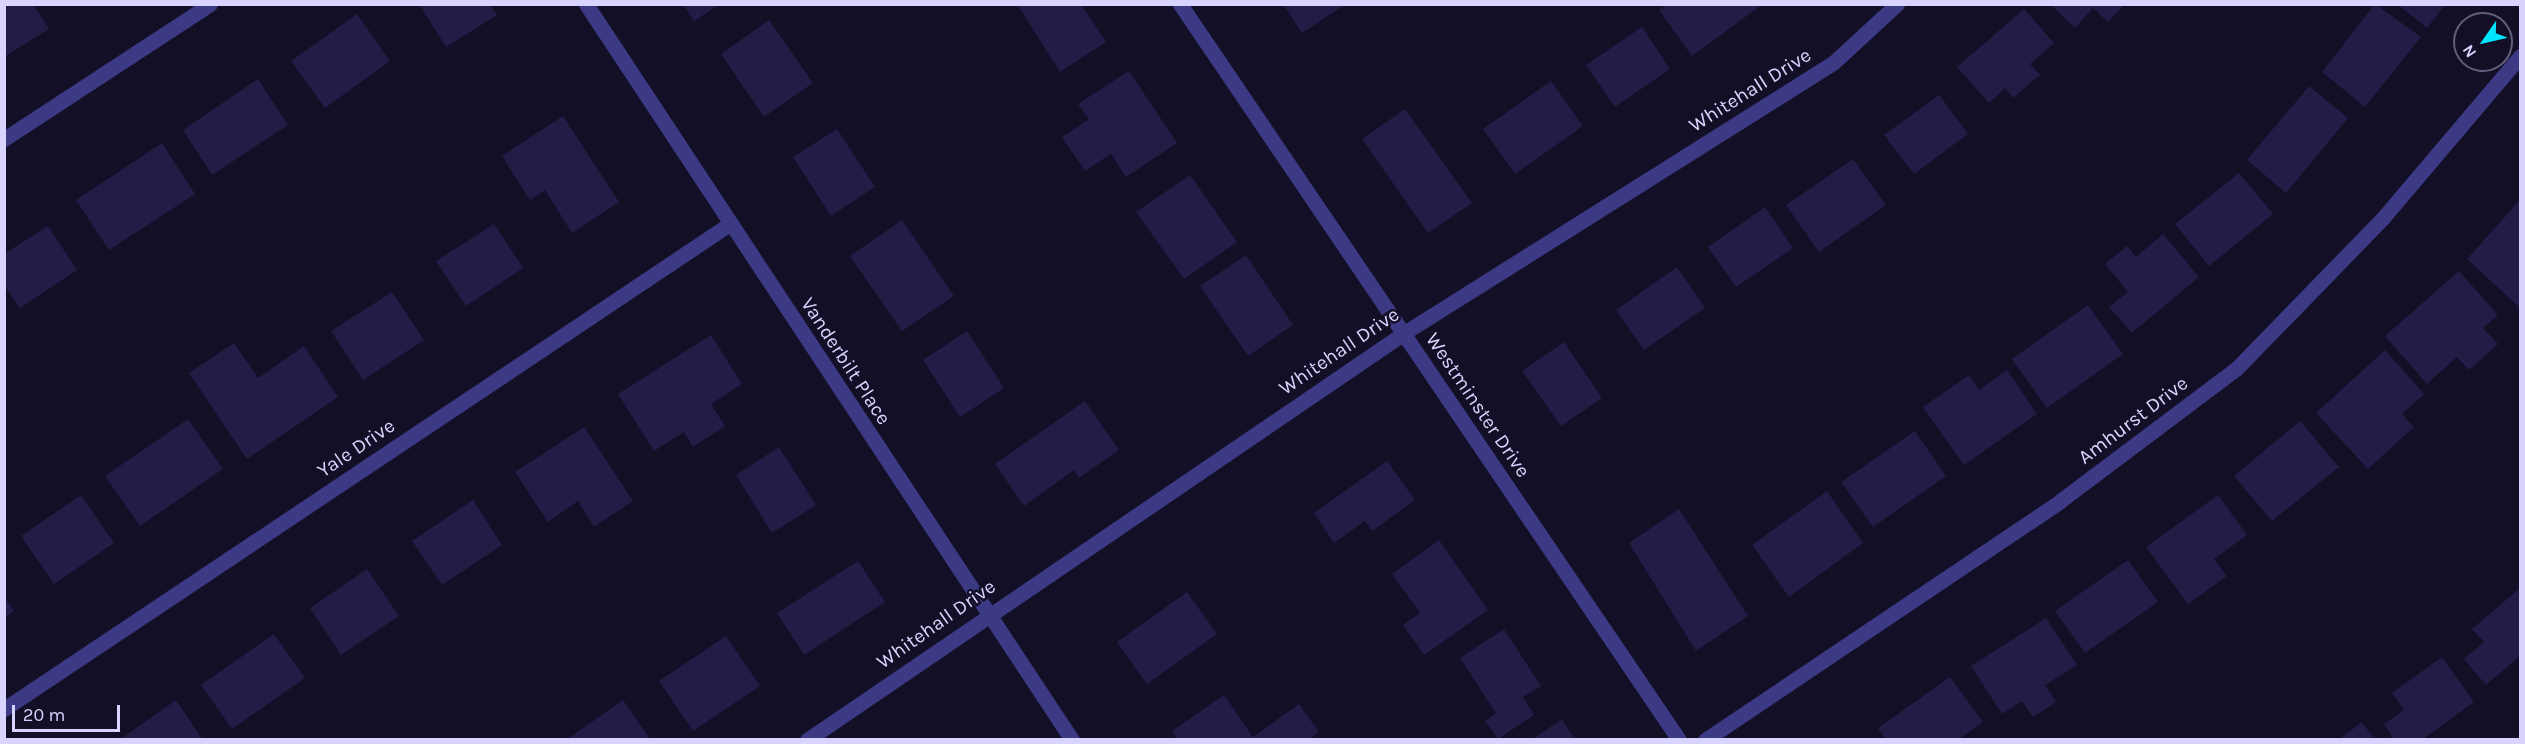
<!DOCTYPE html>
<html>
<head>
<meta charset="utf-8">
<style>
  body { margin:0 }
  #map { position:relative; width:2525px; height:744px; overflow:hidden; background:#130f26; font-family:Karla,sans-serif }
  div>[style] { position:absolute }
  .building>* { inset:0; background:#241b47 }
  .minor>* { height:15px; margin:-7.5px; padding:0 7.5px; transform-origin:7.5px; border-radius:7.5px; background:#3d3a85 }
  span { translate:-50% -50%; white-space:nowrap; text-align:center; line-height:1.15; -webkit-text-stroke:5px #130f26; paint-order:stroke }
  .street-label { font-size:20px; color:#d9d4ff }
  .frame { position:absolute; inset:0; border:6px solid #d9d4ff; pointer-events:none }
  .north { position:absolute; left:2453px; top:12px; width:60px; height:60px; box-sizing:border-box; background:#130f26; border:2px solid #625e7d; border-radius:50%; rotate:236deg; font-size:16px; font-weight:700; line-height:24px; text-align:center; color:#d9d4ff }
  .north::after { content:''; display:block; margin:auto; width:21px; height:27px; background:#00e5ff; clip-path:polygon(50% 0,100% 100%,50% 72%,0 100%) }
  .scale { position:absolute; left:12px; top:705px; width:108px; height:27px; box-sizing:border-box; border:3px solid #d9d4ff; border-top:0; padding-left:8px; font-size:18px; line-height:21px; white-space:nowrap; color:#d9d4ff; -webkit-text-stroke:4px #130f26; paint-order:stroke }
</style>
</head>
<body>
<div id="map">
  <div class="building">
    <i style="clip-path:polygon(4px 4px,33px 4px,49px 29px,4px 57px)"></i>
    <i style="clip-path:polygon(419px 4px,490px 4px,497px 15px,446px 47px)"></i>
    <i style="clip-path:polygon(683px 4px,720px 4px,694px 21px)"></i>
    <i style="clip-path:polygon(1017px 4px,1081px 4px,1106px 42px,1060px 72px)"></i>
    <i style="clip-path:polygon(1283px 4px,1346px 4px,1302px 33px)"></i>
    <i style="clip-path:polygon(1667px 4px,1763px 4px,1692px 56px,1659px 10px)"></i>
    <i style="clip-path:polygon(2050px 4px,2125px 4px,2108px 22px,2093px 8px,2075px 28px)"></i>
    <i style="clip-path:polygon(2375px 4px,2421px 37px,2365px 107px,2322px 72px)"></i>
    <i style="clip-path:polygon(2397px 4px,2446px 4px,2427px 28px)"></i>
    <i style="clip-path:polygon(2024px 9px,2054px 43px,2030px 64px,2040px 75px,2013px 98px,2005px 88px,1989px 103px,1957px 67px)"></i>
    <i style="clip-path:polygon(357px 14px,390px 61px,325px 108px,291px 61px)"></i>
    <i style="clip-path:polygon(769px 20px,813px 83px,764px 117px,721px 54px)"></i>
    <i style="clip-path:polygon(1642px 27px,1670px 69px,1615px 107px,1586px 65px)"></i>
    <i style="clip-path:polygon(1129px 71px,1177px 143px,1126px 177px,1111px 154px,1085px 171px,1062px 137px,1089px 119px,1078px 104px)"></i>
    <i style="clip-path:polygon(258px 79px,288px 125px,212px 175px,183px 130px)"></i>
    <i style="clip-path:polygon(1551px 81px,1583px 126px,1515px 174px,1483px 129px)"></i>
    <i style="clip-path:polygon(2309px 86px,2348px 118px,2286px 193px,2247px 160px)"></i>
    <i style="clip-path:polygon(1939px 95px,1968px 134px,1914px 174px,1884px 135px)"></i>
    <i style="clip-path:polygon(1405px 109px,1472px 203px,1428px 233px,1362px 139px)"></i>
    <i style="clip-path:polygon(563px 116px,619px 202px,572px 233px,545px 190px,530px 200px,502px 156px)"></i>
    <i style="clip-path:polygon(837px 129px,875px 187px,831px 216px,793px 157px)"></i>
    <i style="clip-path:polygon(162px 143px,195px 194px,109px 250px,76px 200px)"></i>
    <i style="clip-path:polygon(1853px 159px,1886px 205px,1819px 252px,1786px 205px)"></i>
    <i style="clip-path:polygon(2239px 173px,2273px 214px,2209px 266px,2175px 224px)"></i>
    <i style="clip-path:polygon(1190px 175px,1237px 242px,1184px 279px,1136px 212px)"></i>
    <i style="clip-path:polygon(2520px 200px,2520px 303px,2518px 306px,2467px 259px)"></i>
    <i style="clip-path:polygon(1765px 207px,1793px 248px,1736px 287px,1708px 247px)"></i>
    <i style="clip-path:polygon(902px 220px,954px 296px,902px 331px,850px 256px)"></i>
    <i style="clip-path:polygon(494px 224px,523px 268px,466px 306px,436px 261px)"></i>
    <i style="clip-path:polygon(48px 226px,77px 270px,20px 308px,4px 285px,4px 254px)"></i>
    <i style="clip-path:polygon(2163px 234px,2199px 277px,2132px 333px,2109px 307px,2128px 292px,2105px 264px,2127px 246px,2136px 257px)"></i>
    <i style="clip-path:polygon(1246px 255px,1293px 325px,1248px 356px,1200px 286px)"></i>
    <i style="clip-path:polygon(1677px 267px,1705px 308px,1644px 350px,1616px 310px)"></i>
    <i style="clip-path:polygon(2459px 271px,2498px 315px,2483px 328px,2498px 344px,2469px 370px,2457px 357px,2427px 384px,2385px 336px)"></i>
    <i style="clip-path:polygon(392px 292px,424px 340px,363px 380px,331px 331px)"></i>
    <i style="clip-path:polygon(2088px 305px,2123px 354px,2047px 408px,2012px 359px)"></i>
    <i style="clip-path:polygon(967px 331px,1004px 388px,960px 417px,923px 360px)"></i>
    <i style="clip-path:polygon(711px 335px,742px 384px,711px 404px,725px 426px,693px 447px,684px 432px,654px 451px,618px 394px)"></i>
    <i style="clip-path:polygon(1564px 342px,1602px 398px,1561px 426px,1522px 371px)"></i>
    <i style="clip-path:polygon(234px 343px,258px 378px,304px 346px,338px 397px,247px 459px,189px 373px)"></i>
    <i style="clip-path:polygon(2385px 350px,2424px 394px,2402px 414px,2414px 427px,2368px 469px,2316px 413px)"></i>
    <i style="clip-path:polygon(2007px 370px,2037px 414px,1964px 465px,1923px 407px,1969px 375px,1979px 390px)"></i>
    <i style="clip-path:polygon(1085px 401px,1119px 450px,1079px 478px,1074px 470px,1024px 506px,995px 464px)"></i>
    <i style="clip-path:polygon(188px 419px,223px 469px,140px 526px,105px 476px)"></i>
    <i style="clip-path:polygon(2300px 421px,2339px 467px,2272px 521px,2234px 476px)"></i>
    <i style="clip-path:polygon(584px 427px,633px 501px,594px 527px,578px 501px,548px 522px,515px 472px)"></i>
    <i style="clip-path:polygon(1915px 431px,1946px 476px,1873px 527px,1841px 482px)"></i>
    <i style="clip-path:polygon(779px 447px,816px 505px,772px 533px,736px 475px)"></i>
    <i style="clip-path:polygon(1387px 461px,1415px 500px,1372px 531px,1365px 521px,1334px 543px,1314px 513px)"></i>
    <i style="clip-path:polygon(1827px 491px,1863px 543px,1789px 597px,1752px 545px)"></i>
    <i style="clip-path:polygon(81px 495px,114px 543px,54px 584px,21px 536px)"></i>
    <i style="clip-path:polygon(2218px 495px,2247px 535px,2214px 559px,2227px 576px,2188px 604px,2146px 547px)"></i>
    <i style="clip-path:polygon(473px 500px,502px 545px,442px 585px,412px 541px)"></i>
    <i style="clip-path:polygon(1679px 509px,1748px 616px,1696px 651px,1629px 543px)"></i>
    <i style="clip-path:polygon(1439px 540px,1488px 610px,1424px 655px,1403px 625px,1420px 613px,1392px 574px)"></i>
    <i style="clip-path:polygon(2128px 560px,2158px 602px,2085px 653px,2055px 611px)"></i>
    <i style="clip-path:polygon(858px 561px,885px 602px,804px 655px,777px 613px)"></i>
    <i style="clip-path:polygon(367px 569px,399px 616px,341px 655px,310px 608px)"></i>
    <i style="clip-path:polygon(2520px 588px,2520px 656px,2486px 685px,2464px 659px,2484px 642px,2472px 629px)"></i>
    <i style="clip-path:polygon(1187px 592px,1217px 634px,1147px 684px,1117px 642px)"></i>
    <i style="clip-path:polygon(4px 597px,14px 611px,4px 618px)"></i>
    <i style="clip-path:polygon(2046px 618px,2077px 665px,2045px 685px,2056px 702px,2033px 717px,2022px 701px,2002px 714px,1971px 666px)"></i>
    <i style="clip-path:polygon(1504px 629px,1541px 686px,1523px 697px,1534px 715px,1498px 739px,1485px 721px,1496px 713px,1460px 658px)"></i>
    <i style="clip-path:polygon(274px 634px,305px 678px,232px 729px,201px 685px)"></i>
    <i style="clip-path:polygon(726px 636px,760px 686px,693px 731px,659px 681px)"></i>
    <i style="clip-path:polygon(2442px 657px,2474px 702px,2422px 740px,2394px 740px,2384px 724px,2404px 710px,2392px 693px)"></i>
    <i style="clip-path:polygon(1950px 677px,1983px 722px,1958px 740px,1886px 740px,1878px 728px)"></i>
    <i style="clip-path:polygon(1224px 695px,1253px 737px,1299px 704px,1319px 732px,1308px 740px,1178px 740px,1172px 731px)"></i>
    <i style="clip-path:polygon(176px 700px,203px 740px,119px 740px)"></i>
    <i style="clip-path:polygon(623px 700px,651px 740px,566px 740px)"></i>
    <i style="clip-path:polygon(1562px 719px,1575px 740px,1531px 740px)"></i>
    <i style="clip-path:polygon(2362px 722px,2375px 740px,2338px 740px)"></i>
  </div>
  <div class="minor">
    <i style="left:586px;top:4px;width:882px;rotate:56.56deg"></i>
    <i style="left:1180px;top:4px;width:889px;rotate:55.86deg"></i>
    <i style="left:4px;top:139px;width:246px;rotate:-33.2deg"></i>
    <i style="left:4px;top:709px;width:874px;rotate:-33.76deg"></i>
    <i style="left:807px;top:740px;width:723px;rotate:-34.28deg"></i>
    <i style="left:1404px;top:333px;width:507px;rotate:-32.19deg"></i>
    <i style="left:1833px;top:63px;width:87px;rotate:-42.7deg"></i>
    <i style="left:1705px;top:740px;width:428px;rotate:-33.9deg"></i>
    <i style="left:2060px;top:501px;width:221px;rotate:-36.9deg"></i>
    <i style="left:2237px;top:368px;width:208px;rotate:-45.8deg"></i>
    <i style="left:2382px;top:219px;width:214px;rotate:-49.7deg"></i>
  </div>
  <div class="street-label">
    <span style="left:1750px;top:90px;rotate:-32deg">Whitehall Drive</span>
    <span style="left:1339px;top:351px;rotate:-34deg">Whitehall Drive</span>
    <span style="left:846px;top:361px;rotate:57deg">Vanderbilt Place</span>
    <span style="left:1478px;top:405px;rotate:56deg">Westminster Drive</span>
    <span style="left:2133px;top:420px;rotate:-37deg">Amhurst Drive</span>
    <span style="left:356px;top:448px;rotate:-34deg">Yale Drive</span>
    <span style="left:936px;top:624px;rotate:-35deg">Whitehall Drive</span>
  </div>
  <div class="frame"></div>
  <div class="north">N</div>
  <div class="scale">20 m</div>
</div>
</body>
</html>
